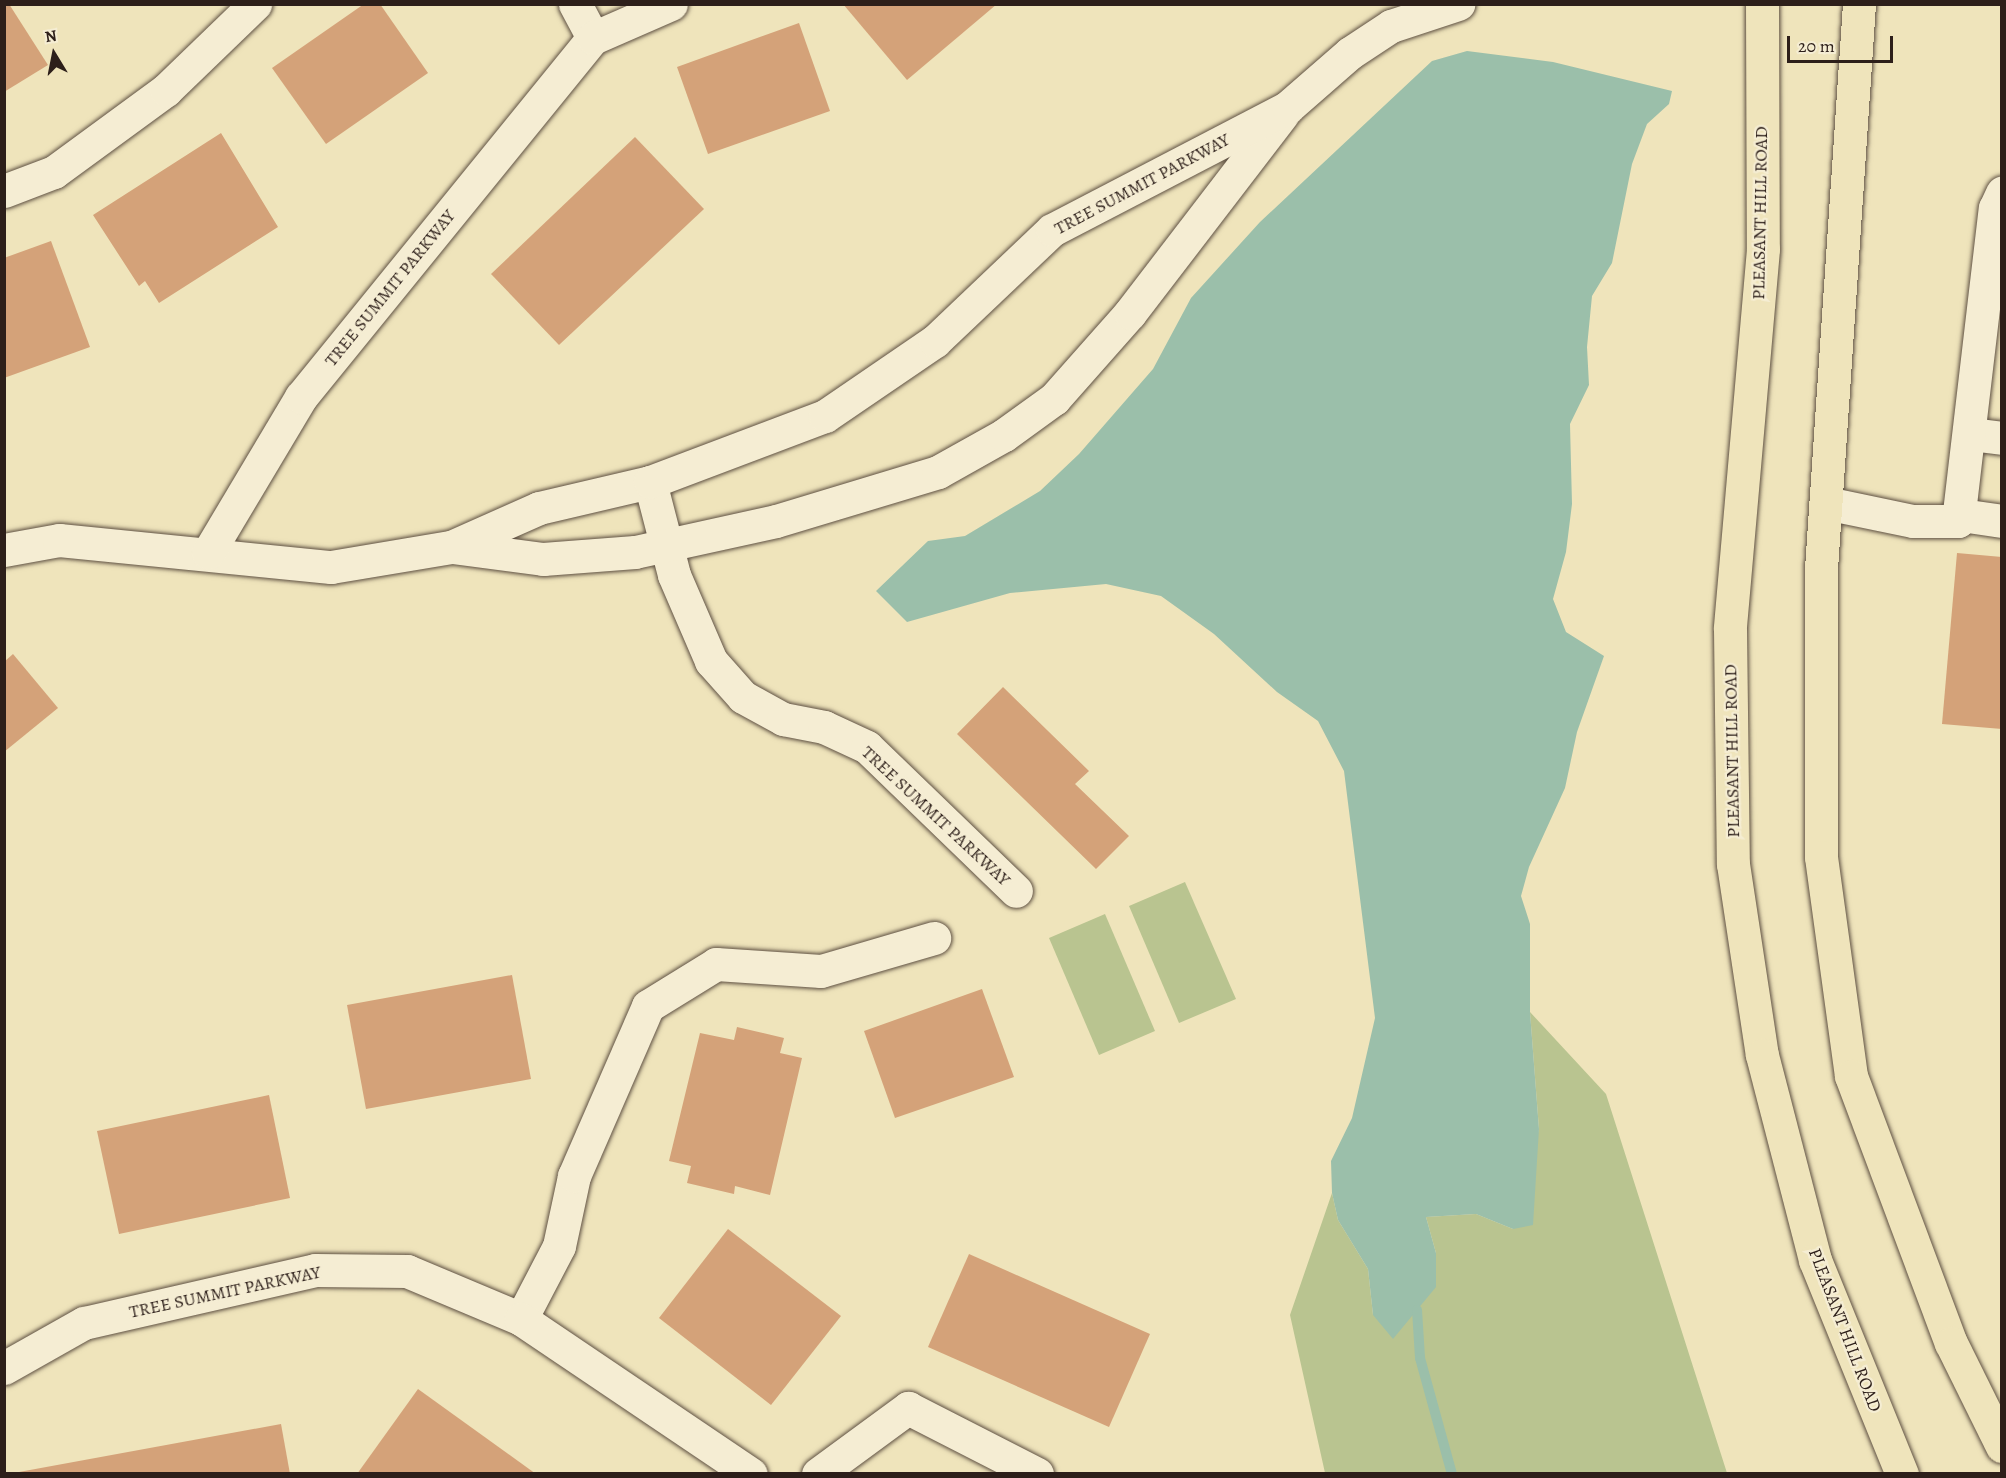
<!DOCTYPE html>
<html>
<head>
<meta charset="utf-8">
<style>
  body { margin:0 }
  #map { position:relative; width:2006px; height:1478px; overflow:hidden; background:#efe4bb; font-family:Alegreya,serif }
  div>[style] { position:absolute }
  .green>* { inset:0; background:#b9c490 }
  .water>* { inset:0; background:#9bbfaa }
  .stream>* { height:10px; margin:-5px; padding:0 5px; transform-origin:5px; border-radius:5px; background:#9bbfaa }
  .building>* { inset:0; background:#d4a279 }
  .roads { filter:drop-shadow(0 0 2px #5e5042) drop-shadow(0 0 2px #5e5042) }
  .minor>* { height:33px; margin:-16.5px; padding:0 16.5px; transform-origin:16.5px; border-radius:16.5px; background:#f5edd3 }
  .highway>* { height:33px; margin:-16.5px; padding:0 16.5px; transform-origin:16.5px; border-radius:16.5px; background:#efe4bb }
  span { translate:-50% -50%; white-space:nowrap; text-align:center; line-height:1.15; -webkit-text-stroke:4.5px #f5edd3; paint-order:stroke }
  .street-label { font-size:18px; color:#2d1f1a }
  .frame { position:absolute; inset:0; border:6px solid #2d1f1a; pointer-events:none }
  .north { position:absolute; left:24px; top:24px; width:60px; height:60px; -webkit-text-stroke:4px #f5edd3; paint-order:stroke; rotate:350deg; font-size:16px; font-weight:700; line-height:24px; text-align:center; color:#2d1f1a }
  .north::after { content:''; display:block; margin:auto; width:21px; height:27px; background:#2d1f1a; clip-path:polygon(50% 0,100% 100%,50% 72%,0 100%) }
  .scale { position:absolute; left:1787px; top:36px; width:106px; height:27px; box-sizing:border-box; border:3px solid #2d1f1a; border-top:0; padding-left:8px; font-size:18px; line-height:21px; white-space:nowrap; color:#2d1f1a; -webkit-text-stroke:4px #f5edd3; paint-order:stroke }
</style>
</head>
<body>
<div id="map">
  <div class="green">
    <i style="clip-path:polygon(1185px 882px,1236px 999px,1179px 1023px,1129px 906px)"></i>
    <i style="clip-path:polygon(1105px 914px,1155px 1031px,1099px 1055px,1049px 938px)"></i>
    <i style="clip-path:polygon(1530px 1012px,1606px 1094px,1727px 1473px,1325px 1473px,1290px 1315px,1332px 1193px,1338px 1220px,1368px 1269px,1373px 1315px,1436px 1253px,1426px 1217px,1476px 1214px,1513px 1229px,1539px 1129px)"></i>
  </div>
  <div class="water">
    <i style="clip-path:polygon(1467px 51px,1553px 62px,1672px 91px,1669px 104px,1647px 124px,1632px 164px,1612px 263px,1592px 296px,1587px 347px,1589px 385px,1570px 424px,1572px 504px,1566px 552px,1553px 599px,1566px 632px,1604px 656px,1577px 732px,1565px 788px,1529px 867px,1521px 896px,1530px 924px,1530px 1012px,1539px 1129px,1533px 1225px,1513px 1229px,1476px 1214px,1426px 1217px,1436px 1253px,1436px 1287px,1393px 1339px,1373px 1315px,1368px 1269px,1338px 1220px,1332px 1193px,1331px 1161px,1352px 1118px,1375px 1018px,1344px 771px,1318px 721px,1277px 692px,1214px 634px,1161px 596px,1106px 584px,1010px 593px,907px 622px,876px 591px,928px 541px,965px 536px,1040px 491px,1079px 454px,1153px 369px,1191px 298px,1260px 222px,1432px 61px)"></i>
  </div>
  <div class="stream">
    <i style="left:1417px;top:1310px;width:48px;rotate:86.4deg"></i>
    <i style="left:1420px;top:1358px;width:120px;rotate:74.6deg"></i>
  </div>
  <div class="building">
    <i style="clip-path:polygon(4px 4px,9px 4px,48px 65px,4px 92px)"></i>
    <i style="clip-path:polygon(364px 4px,380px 4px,428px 73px,326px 144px,272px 68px)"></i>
    <i style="clip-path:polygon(843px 4px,997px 4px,907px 80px)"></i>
    <i style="clip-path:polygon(799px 23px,830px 111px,708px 154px,677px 67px)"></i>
    <i style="clip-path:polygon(221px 133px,278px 227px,159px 303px,145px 281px,139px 286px,93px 215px)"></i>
    <i style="clip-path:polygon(635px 137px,704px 209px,559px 345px,491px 274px)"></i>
    <i style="clip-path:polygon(51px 241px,90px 347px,4px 378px,4px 258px)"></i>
    <i style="clip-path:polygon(1957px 553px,2002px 557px,2002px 729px,1942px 724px)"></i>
    <i style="clip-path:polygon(13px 654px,58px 708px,4px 752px,4px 662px)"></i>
    <i style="clip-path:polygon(1003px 687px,1089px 771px,1075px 784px,1129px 836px,1096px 869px,957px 734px)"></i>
    <i style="clip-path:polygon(512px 975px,531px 1079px,366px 1109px,347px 1005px)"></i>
    <i style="clip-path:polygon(982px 989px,1014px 1077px,895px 1118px,864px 1031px)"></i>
    <i style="clip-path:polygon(737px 1027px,784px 1038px,780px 1053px,802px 1058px,770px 1195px,735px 1186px,734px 1194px,687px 1183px,691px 1166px,669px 1161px,700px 1033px,734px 1040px)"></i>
    <i style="clip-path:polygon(269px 1095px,290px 1198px,119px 1234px,97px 1131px)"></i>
    <i style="clip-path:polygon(728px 1229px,841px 1316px,771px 1405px,659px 1318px)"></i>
    <i style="clip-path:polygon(969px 1254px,1150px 1334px,1109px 1427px,928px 1347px)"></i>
    <i style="clip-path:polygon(418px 1389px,536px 1474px,357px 1474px)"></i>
    <i style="clip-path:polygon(281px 1424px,290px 1474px,19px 1474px,19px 1472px)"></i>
  </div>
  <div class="roads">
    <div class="minor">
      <i style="left:575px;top:4px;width:38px;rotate:62deg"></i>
      <i style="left:4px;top:191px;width:53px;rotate:-20.8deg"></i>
      <i style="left:54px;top:172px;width:139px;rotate:-36.2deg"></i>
      <i style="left:166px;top:90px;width:124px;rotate:-44deg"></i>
      <i style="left:1970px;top:434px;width:32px;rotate:7deg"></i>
      <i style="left:650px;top:482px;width:96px;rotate:75.5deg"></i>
      <i style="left:674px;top:575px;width:94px;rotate:66.7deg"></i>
      <i style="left:711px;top:661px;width:48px;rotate:48.4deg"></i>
      <i style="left:743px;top:697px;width:46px;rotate:28.8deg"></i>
      <i style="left:783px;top:719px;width:42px;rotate:11deg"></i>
      <i style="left:824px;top:727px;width:47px;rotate:24.9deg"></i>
      <i style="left:867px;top:747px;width:207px;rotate:44deg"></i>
      <i style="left:1826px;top:503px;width:89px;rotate:11.7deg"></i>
      <i style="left:1913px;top:521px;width:45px"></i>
      <i style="left:1958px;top:521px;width:315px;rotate:-83.3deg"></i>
      <i style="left:1995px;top:208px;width:17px;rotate:-65deg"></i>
      <i style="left:1961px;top:515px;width:41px;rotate:8.3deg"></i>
      <i style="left:452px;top:547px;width:92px;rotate:7.5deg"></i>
      <i style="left:543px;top:559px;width:92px;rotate:-4.4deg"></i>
      <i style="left:635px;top:552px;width:144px;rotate:-12.4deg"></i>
      <i style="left:776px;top:521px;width:169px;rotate:-16.8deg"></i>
      <i style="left:938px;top:472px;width:76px;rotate:-29.3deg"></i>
      <i style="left:1004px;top:435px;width:62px;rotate:-35.8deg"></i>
      <i style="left:1054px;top:399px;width:115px;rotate:-48.5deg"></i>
      <i style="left:1130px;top:313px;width:250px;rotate:-52.5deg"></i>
      <i style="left:4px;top:550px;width:56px;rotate:-10.3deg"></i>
      <i style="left:59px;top:540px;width:273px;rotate:5.7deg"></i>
      <i style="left:331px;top:567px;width:122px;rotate:-9.5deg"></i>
      <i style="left:451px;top:547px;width:96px;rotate:-23.9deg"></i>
      <i style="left:539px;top:508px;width:114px;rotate:-13.2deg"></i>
      <i style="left:650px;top:482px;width:187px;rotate:-20.7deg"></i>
      <i style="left:825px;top:416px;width:133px;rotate:-34.3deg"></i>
      <i style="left:935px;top:341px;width:161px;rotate:-43.5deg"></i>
      <i style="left:1052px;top:230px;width:266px;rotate:-27.5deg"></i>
      <i style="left:1288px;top:107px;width:82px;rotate:-41.1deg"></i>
      <i style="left:1350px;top:53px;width:49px;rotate:-33.4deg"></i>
      <i style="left:1391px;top:26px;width:71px;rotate:-18.2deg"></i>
      <i style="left:208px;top:553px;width:182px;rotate:-59.2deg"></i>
      <i style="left:301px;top:397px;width:463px;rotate:-50.9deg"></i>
      <i style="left:593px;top:38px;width:85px;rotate:-23.6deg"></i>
      <i style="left:521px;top:1319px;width:82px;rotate:-62.5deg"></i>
      <i style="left:559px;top:1246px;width:72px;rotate:-77.9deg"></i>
      <i style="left:574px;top:1176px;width:185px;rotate:-66.5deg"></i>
      <i style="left:648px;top:1006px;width:80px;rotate:-31.7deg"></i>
      <i style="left:716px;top:964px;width:105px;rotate:3.8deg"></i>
      <i style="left:821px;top:971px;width:118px;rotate:-16.3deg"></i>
      <i style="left:4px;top:1368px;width:92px;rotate:-29.4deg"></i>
      <i style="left:84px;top:1323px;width:237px;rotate:-12.9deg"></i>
      <i style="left:315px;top:1270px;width:92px;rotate:0.6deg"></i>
      <i style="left:407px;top:1271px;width:124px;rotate:22.8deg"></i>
      <i style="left:521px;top:1319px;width:277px;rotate:34deg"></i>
      <i style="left:818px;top:1474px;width:112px;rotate:-36.3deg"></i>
      <i style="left:908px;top:1408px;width:145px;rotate:27.1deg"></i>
    </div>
    <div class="highway">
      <i style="left:1762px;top:4px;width:245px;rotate:89.8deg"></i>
      <i style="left:1763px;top:249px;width:381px;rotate:95deg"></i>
      <i style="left:1730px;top:629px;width:235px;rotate:89.3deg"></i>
      <i style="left:1733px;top:864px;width:193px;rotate:81.4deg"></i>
      <i style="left:1762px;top:1055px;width:212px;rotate:75.5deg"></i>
      <i style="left:1815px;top:1260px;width:231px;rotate:67.9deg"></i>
      <i style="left:1859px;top:4px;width:565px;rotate:93.85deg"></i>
      <i style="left:1821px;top:568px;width:289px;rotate:90deg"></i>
      <i style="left:1821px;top:857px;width:221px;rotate:82.2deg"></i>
      <i style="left:1851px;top:1076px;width:285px;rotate:69.5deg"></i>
      <i style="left:1951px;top:1343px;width:115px;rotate:63.7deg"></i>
    </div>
  </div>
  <div class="street-label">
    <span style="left:1142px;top:184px;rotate:-28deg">TREE SUMMIT PARKWAY</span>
    <span style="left:1760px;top:213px;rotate:-89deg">PLEASANT HILL ROAD</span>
    <span style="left:390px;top:288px;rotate:-51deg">TREE SUMMIT PARKWAY</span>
    <span style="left:1732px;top:751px;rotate:-91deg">PLEASANT HILL ROAD</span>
    <span style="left:936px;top:816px;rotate:43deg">TREE SUMMIT PARKWAY</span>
    <span style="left:225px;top:1292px;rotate:-12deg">TREE SUMMIT PARKWAY</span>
    <span style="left:1845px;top:1330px;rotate:69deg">PLEASANT HILL ROAD</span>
  </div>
  <div class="frame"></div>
  <div class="north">N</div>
  <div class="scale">20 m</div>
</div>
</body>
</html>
